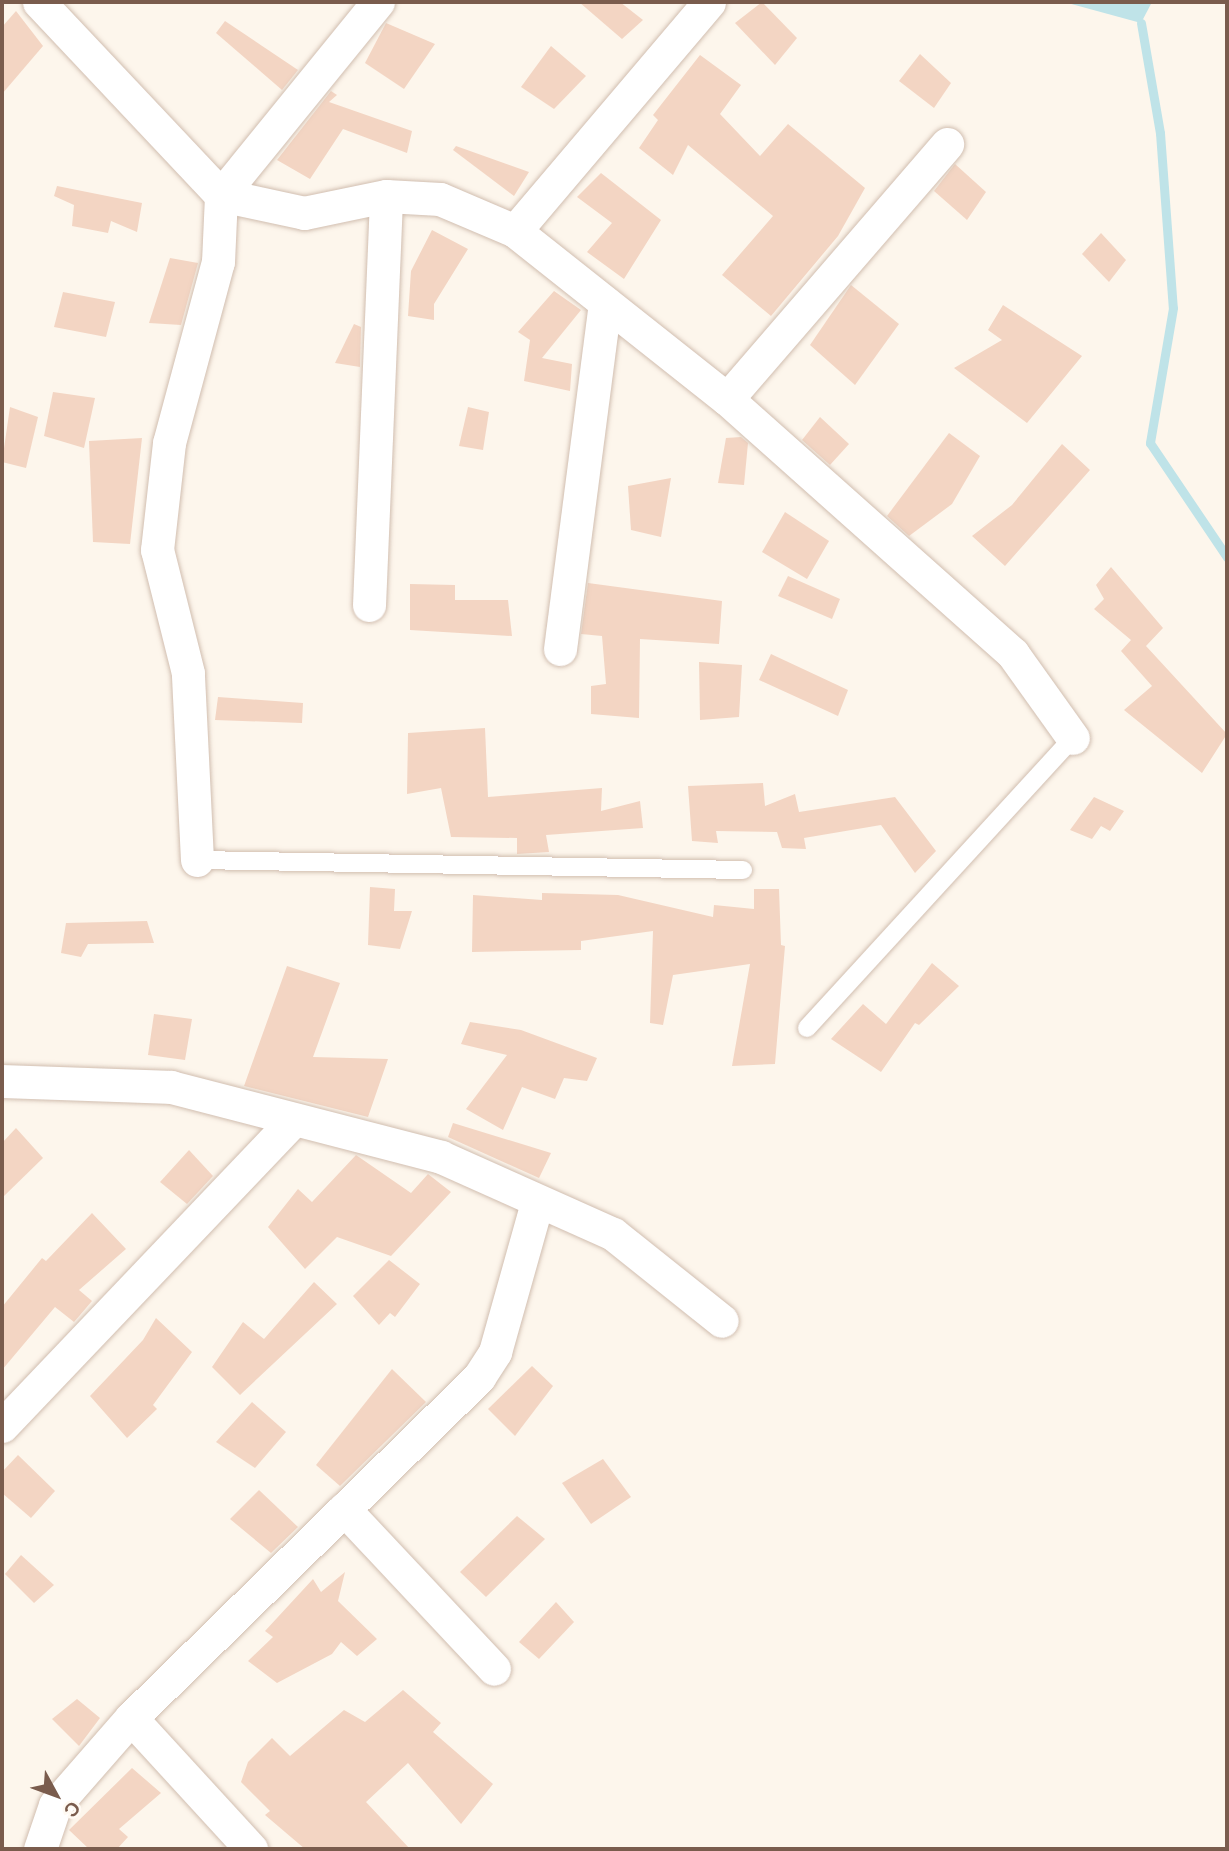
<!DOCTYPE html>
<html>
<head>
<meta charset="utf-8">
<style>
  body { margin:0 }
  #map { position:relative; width:1229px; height:1851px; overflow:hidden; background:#fdf6ec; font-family:"Work Sans",sans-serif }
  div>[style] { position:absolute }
  .water>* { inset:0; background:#bfe3e8 }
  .stream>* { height:9px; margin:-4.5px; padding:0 4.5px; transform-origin:4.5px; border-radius:4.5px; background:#bfe3e8 }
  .building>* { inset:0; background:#f3d5c3 }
  .roads { filter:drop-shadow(0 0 2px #d1beb0) drop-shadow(0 0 2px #d1beb0) }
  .service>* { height:18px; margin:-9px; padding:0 9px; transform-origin:9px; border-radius:9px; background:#fff }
  .minor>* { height:33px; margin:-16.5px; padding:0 16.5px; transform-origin:16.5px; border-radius:16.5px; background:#fff }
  span { translate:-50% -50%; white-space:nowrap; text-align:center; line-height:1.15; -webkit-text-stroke:5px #fffaf3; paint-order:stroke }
  .frame { position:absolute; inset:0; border:4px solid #7a5c4d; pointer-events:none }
  .north { position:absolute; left:21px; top:1760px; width:70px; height:70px; -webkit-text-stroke:5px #fffaf3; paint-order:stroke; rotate:131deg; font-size:19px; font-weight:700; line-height:28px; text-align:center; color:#7a5c4d }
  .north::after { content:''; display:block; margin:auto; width:24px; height:32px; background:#7a5c4d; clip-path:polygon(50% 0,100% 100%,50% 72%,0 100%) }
</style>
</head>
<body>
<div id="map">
  <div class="water">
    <i style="clip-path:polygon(1064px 2px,1152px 2px,1141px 23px)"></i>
  </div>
  <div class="stream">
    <i style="left:1141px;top:23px;width:112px;rotate:80.2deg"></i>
    <i style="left:1160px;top:133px;width:175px;rotate:85.8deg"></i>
    <i style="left:1173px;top:308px;width:137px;rotate:99.7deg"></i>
    <i style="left:1150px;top:443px;width:138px;rotate:56deg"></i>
  </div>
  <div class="building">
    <i style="clip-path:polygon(579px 2px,620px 2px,643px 20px,622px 39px)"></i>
    <i style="clip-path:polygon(762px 2px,797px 38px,775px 65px,735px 23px)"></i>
    <i style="clip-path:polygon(16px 11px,43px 46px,2px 94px,2px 27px)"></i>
    <i style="clip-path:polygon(225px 21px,298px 70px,282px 90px,216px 33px)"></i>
    <i style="clip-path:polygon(386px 23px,435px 44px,404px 89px,365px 63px)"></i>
    <i style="clip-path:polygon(551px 46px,586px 76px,554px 109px,521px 87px)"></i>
    <i style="clip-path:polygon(920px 54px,951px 83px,934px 108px,899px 81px)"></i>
    <i style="clip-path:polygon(700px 55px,741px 85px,720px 114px,760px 156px,788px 124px,865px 188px,838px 236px,771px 316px,722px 275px,773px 216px,688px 145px,673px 175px,639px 148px,658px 120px,653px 115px)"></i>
    <i style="clip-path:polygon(331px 91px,337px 95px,329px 102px,412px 131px,407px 153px,343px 129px,310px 179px,277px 160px)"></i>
    <i style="clip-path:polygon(456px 146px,529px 172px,514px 196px,453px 150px)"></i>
    <i style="clip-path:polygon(955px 164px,986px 192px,967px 220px,934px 191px)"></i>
    <i style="clip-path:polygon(601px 173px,661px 220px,624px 279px,587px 252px,612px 223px,577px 197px)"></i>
    <i style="clip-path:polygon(57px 186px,142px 203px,137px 232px,111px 221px,108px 233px,72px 226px,74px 205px,54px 196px)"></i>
    <i style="clip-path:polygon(432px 230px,468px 249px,434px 304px,434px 320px,408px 316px,411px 271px)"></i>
    <i style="clip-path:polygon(1101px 233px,1126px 260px,1109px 282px,1082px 254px)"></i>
    <i style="clip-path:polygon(170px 258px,198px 263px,181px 325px,149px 323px)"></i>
    <i style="clip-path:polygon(851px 285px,899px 324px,855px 385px,810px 345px)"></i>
    <i style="clip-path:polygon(554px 291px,581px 310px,542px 358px,572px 364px,570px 391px,524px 381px,530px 340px,518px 332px)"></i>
    <i style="clip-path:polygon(63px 292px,115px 302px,106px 337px,54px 327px)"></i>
    <i style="clip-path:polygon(1003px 305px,1082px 356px,1027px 423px,954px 368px,1002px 340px,988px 330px)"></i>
    <i style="clip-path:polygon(354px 324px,361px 327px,360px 367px,335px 363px)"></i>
    <i style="clip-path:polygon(53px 392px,95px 398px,84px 448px,44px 436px)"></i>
    <i style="clip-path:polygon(10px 407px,38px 417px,26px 468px,2px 462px)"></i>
    <i style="clip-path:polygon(468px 407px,489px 412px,483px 450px,459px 446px)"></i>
    <i style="clip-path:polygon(820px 417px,849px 444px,830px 465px,802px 440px)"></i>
    <i style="clip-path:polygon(949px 433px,980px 456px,952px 504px,909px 536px,887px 516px)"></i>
    <i style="clip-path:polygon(741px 437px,748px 443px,744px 485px,718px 483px,726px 438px)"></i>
    <i style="clip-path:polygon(142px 438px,130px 544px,93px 542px,89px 441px)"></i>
    <i style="clip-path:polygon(1062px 444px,1090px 470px,1005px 566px,972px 536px,1012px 505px)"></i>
    <i style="clip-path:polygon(671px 478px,661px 537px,631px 530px,628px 486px)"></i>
    <i style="clip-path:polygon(785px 512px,829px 541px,807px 579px,762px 552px)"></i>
    <i style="clip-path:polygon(1111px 567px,1163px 628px,1146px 646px,1227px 734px,1202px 773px,1124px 710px,1152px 686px,1121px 651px,1131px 640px,1094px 609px,1104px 599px,1096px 585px)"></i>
    <i style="clip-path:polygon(788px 576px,840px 599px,832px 619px,778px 596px)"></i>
    <i style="clip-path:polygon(588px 583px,722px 601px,719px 644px,640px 639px,639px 718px,591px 714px,591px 686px,606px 684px,602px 636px,581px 634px)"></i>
    <i style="clip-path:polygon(410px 584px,455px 585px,455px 600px,508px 600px,512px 636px,410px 630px)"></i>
    <i style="clip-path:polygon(771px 654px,848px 690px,838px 716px,759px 680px)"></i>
    <i style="clip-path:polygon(699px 662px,742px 665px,739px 717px,700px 720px)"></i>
    <i style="clip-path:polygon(218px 697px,303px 703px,302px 723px,215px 720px)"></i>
    <i style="clip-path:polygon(485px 728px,488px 797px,602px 788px,601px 811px,640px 801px,643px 828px,546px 835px,549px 852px,517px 854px,517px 838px,451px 837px,441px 788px,407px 794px,408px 733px)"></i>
    <i style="clip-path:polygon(763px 783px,765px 806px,795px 794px,799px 812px,895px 797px,936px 851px,915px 873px,881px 825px,804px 838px,806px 849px,782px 848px,777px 832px,716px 831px,718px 843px,692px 841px,688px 786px)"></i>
    <i style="clip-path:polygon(1094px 797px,1124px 811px,1110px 831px,1101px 826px,1092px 839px,1070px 830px)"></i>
    <i style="clip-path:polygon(370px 887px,395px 889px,394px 911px,412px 911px,400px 949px,368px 945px)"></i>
    <i style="clip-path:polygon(754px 889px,779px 889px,781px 945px,785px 946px,775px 1064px,732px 1066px,750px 964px,673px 975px,663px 1025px,650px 1023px,653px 931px,581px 941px,581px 950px,472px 952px,473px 895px,542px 900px,542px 893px,618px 895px,713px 917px,714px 905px,754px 909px)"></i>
    <i style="clip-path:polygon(147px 921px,154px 943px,88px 944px,81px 957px,61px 953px,66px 923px)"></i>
    <i style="clip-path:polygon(932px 963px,959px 986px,919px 1025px,915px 1023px,881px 1072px,831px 1039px,863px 1004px,886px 1024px)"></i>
    <i style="clip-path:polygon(287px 966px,340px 983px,313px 1057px,388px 1059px,368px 1117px,244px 1086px)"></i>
    <i style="clip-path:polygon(154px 1014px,192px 1019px,185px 1060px,148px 1055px)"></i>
    <i style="clip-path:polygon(470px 1022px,521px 1030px,597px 1058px,587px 1081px,564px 1078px,555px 1099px,522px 1087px,503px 1130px,466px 1109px,507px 1055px,461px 1044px)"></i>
    <i style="clip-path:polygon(453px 1123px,551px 1153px,539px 1178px,448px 1137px)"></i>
    <i style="clip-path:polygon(16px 1128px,43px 1158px,2px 1198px,2px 1143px)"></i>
    <i style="clip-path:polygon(189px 1150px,213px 1176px,187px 1204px,160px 1182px)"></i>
    <i style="clip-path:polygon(356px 1155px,411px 1193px,428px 1174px,451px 1192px,391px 1256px,337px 1237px,305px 1269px,268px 1227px,298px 1189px,312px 1202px)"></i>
    <i style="clip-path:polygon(92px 1213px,126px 1249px,79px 1290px,92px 1301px,74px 1322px,55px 1307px,2px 1370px,2px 1307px,42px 1258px,46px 1261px)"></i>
    <i style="clip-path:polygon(389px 1260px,420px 1284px,395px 1317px,390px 1313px,379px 1325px,353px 1296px)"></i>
    <i style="clip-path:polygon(314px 1282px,337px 1304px,240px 1395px,212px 1367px,243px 1322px,264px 1339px)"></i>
    <i style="clip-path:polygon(156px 1318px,192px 1352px,153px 1405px,157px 1409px,127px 1438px,90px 1396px,143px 1340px)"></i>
    <i style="clip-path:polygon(532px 1366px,553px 1386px,515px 1436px,488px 1409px)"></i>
    <i style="clip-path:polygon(392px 1369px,426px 1402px,340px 1486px,316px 1465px)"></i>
    <i style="clip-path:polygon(252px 1402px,286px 1432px,255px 1468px,216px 1442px)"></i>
    <i style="clip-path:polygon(18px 1455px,55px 1491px,31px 1518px,2px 1493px,2px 1472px)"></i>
    <i style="clip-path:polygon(603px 1459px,631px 1497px,591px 1524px,562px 1483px)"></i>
    <i style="clip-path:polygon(259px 1490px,298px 1527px,271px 1553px,230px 1519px)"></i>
    <i style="clip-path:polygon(517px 1516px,545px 1539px,486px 1597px,460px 1572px)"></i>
    <i style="clip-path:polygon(21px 1555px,54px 1585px,34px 1603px,5px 1574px)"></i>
    <i style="clip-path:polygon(345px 1572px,338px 1601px,377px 1639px,357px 1656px,341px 1642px,332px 1654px,277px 1683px,248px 1661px,273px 1637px,265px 1631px,313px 1579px,321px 1592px)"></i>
    <i style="clip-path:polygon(556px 1602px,574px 1622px,539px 1659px,519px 1642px)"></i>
    <i style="clip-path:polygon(403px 1690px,441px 1723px,433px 1732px,493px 1784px,461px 1824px,408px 1763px,366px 1802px,410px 1849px,305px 1849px,265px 1815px,270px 1811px,241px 1782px,248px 1762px,272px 1738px,290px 1756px,344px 1710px,365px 1722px)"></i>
    <i style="clip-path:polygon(77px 1699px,100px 1718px,79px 1746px,52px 1719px)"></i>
    <i style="clip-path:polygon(132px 1768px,161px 1793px,119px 1829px,128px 1837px,117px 1849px,89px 1849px,69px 1830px)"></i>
  </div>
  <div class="roads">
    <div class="service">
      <i style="left:197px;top:860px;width:546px;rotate:1.05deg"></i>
      <i style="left:807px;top:1028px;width:394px;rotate:-47.5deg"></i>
    </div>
    <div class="minor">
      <i style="left:39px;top:2px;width:265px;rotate:46.7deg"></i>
      <i style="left:221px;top:195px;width:85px;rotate:12.2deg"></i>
      <i style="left:304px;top:213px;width:84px;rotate:-11.7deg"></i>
      <i style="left:386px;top:196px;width:54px;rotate:3.2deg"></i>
      <i style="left:440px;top:199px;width:82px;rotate:23.1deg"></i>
      <i style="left:515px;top:231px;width:270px;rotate:38.4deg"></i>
      <i style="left:727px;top:399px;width:383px;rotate:41.7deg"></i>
      <i style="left:1013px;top:654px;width:103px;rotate:54.5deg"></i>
      <i style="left:515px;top:231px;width:300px;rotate:-49.7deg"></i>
      <i style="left:727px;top:399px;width:337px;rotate:-49.2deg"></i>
      <i style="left:369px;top:605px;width:409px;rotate:-87.6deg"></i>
      <i style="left:560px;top:649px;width:349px;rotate:-82.6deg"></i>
      <i style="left:197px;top:860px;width:187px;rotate:-92.8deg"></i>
      <i style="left:188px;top:673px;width:127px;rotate:-104.1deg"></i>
      <i style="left:157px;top:550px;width:108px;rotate:-83.6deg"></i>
      <i style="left:169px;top:443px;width:188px;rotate:-74.9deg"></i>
      <i style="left:218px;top:262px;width:67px;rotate:-87.4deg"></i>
      <i style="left:221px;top:195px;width:249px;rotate:-50.9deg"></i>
      <i style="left:2px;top:1081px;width:169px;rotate:2deg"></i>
      <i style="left:171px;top:1087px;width:279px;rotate:14.5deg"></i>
      <i style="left:441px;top:1157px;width:188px;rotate:24.1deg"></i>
      <i style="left:613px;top:1234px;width:139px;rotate:38.6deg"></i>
      <i style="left:2px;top:1426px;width:420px;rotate:-46.4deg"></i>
      <i style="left:344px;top:1509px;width:219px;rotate:46.8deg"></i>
      <i style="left:131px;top:1718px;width:178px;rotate:47.5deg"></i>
      <i style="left:40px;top:1849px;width:46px;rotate:-71.2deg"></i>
      <i style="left:55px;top:1805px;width:116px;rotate:-48.9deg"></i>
      <i style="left:131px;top:1718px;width:487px;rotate:-44.4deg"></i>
      <i style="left:479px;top:1377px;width:30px;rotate:-57deg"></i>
      <i style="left:495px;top:1352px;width:155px;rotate:-74.3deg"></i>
    </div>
  </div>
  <div class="frame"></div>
  <div class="north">С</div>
</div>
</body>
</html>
